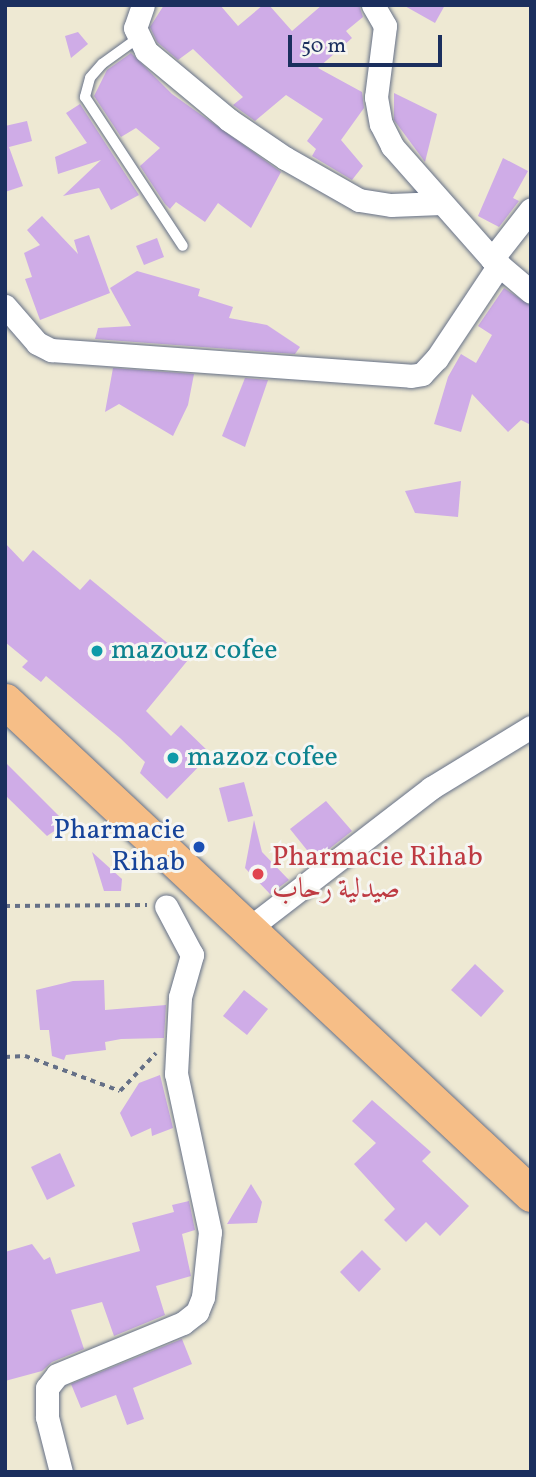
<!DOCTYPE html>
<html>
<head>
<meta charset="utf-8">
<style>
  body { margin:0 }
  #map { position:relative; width:536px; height:1477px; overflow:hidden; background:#eee9d3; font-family:Vollkorn,Amiri,serif }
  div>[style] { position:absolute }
  .building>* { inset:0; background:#cface7 }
  .path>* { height:3.5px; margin-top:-1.75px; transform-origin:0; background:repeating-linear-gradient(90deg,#657087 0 5px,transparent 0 10px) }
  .roads { filter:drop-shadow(0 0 2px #657087) drop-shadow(0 0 2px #657087) }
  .service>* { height:10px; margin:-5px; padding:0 5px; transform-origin:5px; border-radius:5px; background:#fff }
  .minor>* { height:23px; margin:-11.5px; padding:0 11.5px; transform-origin:11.5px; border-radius:11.5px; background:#fff }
  .primary>* { height:35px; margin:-17.5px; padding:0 17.5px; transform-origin:17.5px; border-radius:17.5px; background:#f6be87 }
  .dots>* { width:19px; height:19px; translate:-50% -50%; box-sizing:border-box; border:4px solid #f6f6f2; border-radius:50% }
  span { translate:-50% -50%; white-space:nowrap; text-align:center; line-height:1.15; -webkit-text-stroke:6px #f6f6f2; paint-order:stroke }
  .culture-label { font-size:28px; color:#0d838f }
  .left { translate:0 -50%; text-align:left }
  .transit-label { font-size:28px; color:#164399 }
  .right { translate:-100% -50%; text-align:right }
  .health-label { font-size:28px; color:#be3a42 }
  .frame { position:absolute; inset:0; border:7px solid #1b2f5e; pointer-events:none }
  .scale { position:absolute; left:288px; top:35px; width:154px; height:32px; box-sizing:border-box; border:4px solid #1b2f5e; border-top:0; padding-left:9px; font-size:21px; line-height:24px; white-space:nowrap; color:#1b2f5e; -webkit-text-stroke:5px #f6f6f2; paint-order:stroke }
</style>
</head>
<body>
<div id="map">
  <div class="building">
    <i style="clip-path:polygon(164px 5px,220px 5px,238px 26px,263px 5px,269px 5px,292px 31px,322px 5px,359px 5px,363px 17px,346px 31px,352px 38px,318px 68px,362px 92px,364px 108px,341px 140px,363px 166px,352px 180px,312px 156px,316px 149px,307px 141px,323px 119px,286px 95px,255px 121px,233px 105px,243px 97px,193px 49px,178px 60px,157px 42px,150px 27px)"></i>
    <i style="clip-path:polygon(403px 5px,445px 5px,435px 23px)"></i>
    <i style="clip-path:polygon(78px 32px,88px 44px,71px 58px,65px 36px)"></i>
    <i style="clip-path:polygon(131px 53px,172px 94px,281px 172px,251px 228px,218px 203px,205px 222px,176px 202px,170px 209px,165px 204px,140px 166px,160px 148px,136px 128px,121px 137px,94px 96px,107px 70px)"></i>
    <i style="clip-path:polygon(394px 93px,437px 114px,425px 162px,394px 120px)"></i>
    <i style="clip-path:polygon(80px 104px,139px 195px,111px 210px,99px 188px,63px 196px,101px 160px,58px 174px,55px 157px,87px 143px,66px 113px)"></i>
    <i style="clip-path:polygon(27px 121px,32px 141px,9px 147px,23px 186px,5px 192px,5px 126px)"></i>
    <i style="clip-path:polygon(503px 158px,528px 171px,513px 198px,519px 201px,499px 227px,478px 216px)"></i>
    <i style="clip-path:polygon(42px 216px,78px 254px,74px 240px,89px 235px,110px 293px,40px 320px,25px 279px,32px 277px,24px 253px,40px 245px,27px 230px)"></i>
    <i style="clip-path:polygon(157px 238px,164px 257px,144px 265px,136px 246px)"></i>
    <i style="clip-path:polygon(137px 271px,200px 289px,198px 296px,233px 307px,229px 318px,267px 325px,300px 347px,295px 354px,95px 339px,98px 328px,131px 326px,110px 288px)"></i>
    <i style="clip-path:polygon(504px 288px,531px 306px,531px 425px,521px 420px,508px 432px,472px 394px,461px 432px,434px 424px,448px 377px,461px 354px,476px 363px,492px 335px,478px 326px)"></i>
    <i style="clip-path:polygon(113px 368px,194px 374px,188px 405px,173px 436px,119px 404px,105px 412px)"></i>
    <i style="clip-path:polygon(245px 378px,268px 380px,245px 447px,222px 436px)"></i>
    <i style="clip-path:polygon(461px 481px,458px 517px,415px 513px,405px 491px)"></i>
    <i style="clip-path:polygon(5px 543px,23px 562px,33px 550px,80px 590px,90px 579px,188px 660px,146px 711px,171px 736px,181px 725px,211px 754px,167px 799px,140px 773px,145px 762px,120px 738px,46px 676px,41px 682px,22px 667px,28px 661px,5px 642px)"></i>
    <i style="clip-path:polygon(5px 762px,66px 823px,47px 836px,5px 795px)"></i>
    <i style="clip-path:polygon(244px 782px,253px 816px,228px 822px,219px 788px)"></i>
    <i style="clip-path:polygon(326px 801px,352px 831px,315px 860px,290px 829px)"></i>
    <i style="clip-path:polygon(254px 820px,262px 852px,289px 880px,270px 894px,245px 868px)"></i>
    <i style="clip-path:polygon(92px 852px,122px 879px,121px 891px,104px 891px)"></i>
    <i style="clip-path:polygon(475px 964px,504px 991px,481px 1017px,451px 990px)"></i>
    <i style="clip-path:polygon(104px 980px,105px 1010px,166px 1005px,164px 1038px,121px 1039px,105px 1042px,106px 1050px,66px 1055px,64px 1060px,52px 1056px,49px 1030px,40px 1030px,36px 990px,73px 981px)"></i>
    <i style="clip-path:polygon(244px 990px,268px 1009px,247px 1035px,223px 1016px)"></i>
    <i style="clip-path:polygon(160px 1075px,173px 1128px,152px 1136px,151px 1128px,131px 1137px,120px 1113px,139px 1083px)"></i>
    <i style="clip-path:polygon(372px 1100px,431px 1152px,422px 1161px,469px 1206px,440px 1236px,426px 1222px,406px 1242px,384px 1220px,395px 1209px,354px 1164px,376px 1143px,352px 1121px)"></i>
    <i style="clip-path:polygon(60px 1153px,75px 1186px,47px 1200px,31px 1167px)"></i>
    <i style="clip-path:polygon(251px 1184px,262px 1202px,257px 1223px,227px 1224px)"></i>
    <i style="clip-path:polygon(189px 1201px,195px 1230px,182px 1234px,191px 1276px,156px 1286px,165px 1315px,114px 1336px,102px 1302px,71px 1310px,84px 1349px,52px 1362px,42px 1371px,5px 1381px,5px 1252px,32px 1244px,44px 1260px,50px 1257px,56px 1274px,140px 1251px,132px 1223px,174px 1212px,172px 1205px)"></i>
    <i style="clip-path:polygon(362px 1250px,381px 1269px,359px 1292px,340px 1272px)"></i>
    <i style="clip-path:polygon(182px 1339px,192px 1364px,133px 1388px,144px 1419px,127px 1425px,116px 1395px,81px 1408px,71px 1384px)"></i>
  </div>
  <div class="path">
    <i style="left:5px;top:906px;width:142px;rotate:-0.4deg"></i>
    <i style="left:5px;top:1057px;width:20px;rotate:-3deg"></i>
    <i style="left:25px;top:1056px;width:101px;rotate:20.2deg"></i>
    <i style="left:120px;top:1091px;width:52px;rotate:-46.5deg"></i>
  </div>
  <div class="roads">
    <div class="service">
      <i style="left:138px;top:38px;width:44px;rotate:144.2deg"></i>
      <i style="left:102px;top:64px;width:18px;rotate:131deg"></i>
      <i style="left:90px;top:78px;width:20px;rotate:105deg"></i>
      <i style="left:85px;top:97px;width:178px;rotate:56.7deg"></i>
    </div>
    <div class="minor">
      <i style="left:143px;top:5px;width:24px;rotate:109deg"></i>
      <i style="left:135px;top:28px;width:25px;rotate:64deg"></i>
      <i style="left:146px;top:51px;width:108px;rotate:39.7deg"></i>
      <i style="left:229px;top:120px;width:68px;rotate:34.2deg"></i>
      <i style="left:285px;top:158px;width:85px;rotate:29.6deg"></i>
      <i style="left:359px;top:200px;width:32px;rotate:9deg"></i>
      <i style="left:391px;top:205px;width:50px;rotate:-2.3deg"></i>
      <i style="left:373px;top:5px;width:24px;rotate:60deg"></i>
      <i style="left:385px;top:26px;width:72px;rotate:97.2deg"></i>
      <i style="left:376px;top:97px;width:27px;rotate:80deg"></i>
      <i style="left:381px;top:124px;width:25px;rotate:63deg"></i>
      <i style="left:392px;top:146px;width:151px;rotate:48.5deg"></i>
      <i style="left:492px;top:259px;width:51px;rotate:40.2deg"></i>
      <i style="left:492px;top:259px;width:63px;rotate:-52deg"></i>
      <i style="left:5px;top:306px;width:49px;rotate:49.1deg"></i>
      <i style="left:37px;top:343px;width:16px;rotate:27deg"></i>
      <i style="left:51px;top:350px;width:361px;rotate:4.1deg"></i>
      <i style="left:411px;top:376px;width:11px;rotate:-10deg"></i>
      <i style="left:422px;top:374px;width:22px;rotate:-47deg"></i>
      <i style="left:437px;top:358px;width:112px;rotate:-56.3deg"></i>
      <i style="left:248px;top:929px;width:231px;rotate:-37.6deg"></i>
      <i style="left:431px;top:788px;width:117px;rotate:-31.4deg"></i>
      <i style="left:61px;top:1472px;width:57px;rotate:-104.3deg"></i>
      <i style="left:47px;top:1417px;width:29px;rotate:-90deg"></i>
      <i style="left:47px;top:1388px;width:16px;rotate:-52deg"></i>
      <i style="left:57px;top:1375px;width:136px;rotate:-22.4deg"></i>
      <i style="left:183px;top:1323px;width:18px;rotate:-38deg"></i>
      <i style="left:197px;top:1312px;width:16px;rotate:-68deg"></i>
      <i style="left:203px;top:1297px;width:65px;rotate:-83.9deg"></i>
      <i style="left:210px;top:1232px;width:162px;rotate:-102.1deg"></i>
      <i style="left:176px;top:1074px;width:77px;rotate:-87deg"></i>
      <i style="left:180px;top:997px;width:44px;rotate:-74.1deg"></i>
      <i style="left:192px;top:955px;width:55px;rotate:-118deg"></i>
    </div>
    <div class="primary">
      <i style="left:5px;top:701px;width:721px;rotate:43.15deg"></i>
    </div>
  </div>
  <div class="dots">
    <i style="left:97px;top:651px;background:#0f9aa8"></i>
    <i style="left:173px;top:758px;background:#0f9aa8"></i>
    <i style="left:199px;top:847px;background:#1a4fb4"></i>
    <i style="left:258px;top:874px;background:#e0444e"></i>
  </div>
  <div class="culture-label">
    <span class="left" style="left:111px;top:651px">mazouz cofee</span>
    <span class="left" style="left:187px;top:758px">mazoz cofee</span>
  </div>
  <div class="transit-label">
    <span class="right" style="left:185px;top:847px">Pharmacie<br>Rihab</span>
  </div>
  <div class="health-label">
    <span class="left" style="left:272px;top:874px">Pharmacie Rihab<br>صيدلية رحاب</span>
  </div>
  <div class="frame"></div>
  <div class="scale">50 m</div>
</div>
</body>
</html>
